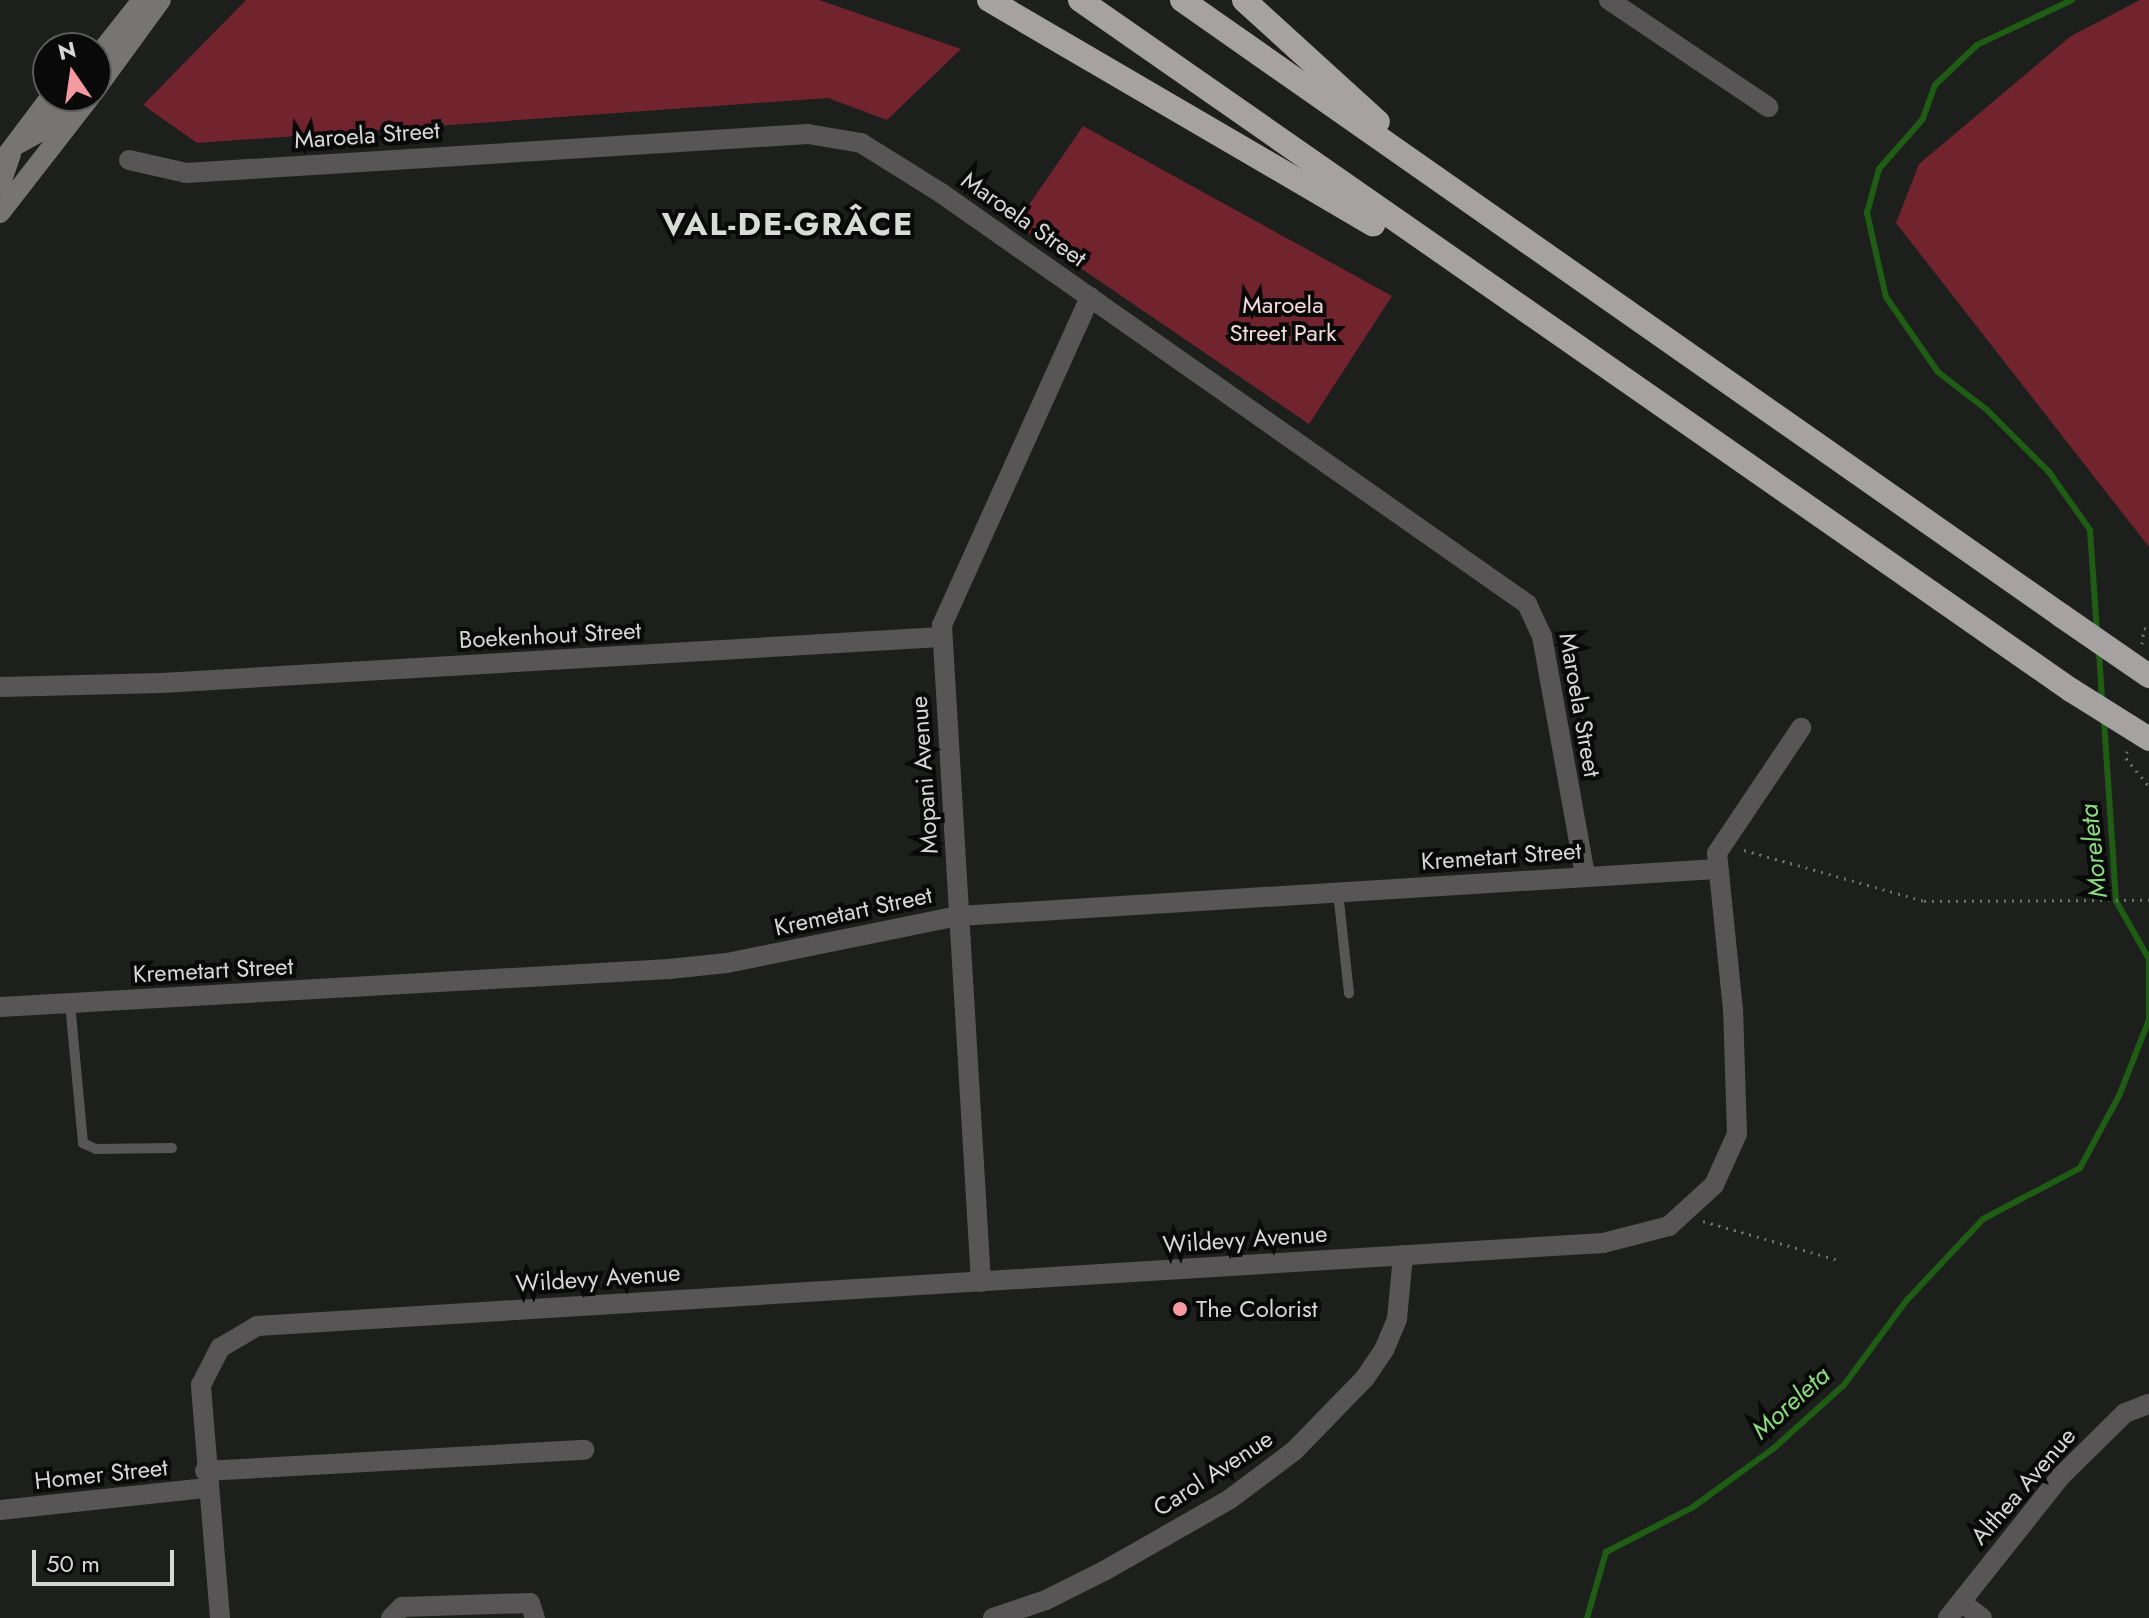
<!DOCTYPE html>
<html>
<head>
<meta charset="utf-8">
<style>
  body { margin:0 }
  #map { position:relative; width:2149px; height:1618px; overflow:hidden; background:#1d1f1d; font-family:Jost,sans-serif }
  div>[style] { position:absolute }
  .green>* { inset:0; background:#71232e }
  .stream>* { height:6px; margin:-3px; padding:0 3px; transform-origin:3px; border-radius:3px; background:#1f5d14 }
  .path>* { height:3px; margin-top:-1.5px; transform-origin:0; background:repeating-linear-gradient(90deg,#6e706e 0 2px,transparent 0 8px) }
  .service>* { height:10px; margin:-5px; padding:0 5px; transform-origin:5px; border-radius:5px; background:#575555 }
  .minor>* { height:20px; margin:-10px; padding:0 10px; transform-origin:10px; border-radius:10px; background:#575555 }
  .secondary>* { height:20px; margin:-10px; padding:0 10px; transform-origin:10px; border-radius:10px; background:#777474 }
  .motorway>* { height:24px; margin:-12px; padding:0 12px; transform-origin:12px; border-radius:12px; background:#a6a2a2 }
  .motorway-bridge>* { height:24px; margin:-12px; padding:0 12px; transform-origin:12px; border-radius:12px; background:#a6a2a2 }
  .dots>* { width:22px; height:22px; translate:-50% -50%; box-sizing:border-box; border:4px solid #080908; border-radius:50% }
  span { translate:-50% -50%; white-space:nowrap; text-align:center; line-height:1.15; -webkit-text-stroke:8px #080908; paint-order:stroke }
  .street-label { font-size:24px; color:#d6d7d6 }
  .park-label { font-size:24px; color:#f5dada }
  .poi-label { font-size:24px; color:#d6d7d6 }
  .left { translate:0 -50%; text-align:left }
  .water-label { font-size:26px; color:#8adc7d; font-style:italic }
  .district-label { font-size:32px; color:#d9dbd8; font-weight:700; letter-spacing:2px }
  .north { position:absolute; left:32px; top:32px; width:80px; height:80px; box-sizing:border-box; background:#080908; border:2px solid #5a5b5a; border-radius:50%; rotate:347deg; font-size:22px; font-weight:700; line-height:32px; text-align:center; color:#d6d7d6 }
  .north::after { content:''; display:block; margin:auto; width:28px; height:36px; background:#f49aa0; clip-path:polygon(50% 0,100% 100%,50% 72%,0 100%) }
  .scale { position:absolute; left:32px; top:1550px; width:142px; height:36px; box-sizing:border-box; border:4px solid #d6d7d6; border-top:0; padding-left:10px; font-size:24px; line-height:28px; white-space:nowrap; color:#d6d7d6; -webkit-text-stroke:6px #080908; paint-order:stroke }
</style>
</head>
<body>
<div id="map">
  <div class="green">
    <i style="clip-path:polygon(246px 0,819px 0,961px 49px,887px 120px,828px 98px,197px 143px,143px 105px)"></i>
    <i style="clip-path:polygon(2140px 0,2149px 0,2149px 547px,1896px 223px,1919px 164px,2071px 36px)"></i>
    <i style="clip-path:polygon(1083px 126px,1392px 296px,1309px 424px,1016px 224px)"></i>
  </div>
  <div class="stream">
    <i style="left:2072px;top:0;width:105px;rotate:154.7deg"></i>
    <i style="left:1977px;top:45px;width:58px;rotate:136.4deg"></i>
    <i style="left:1935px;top:85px;width:37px;rotate:110deg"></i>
    <i style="left:1922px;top:120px;width:65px;rotate:131.3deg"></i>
    <i style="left:1879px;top:169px;width:46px;rotate:105.3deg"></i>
    <i style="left:1867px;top:213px;width:86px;rotate:77.3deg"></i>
    <i style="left:1886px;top:297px;width:91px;rotate:55.3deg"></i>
    <i style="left:1938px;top:372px;width:62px;rotate:37.8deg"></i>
    <i style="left:1987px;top:410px;width:88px;rotate:45deg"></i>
    <i style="left:2049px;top:472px;width:71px;rotate:54.7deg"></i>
    <i style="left:2090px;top:530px;width:102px;rotate:86.1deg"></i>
    <i style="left:2099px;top:652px;width:48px;rotate:86.4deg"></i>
    <i style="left:1587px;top:1618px;width:69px;rotate:-73.9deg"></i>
    <i style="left:1606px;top:1552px;width:98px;rotate:-27.3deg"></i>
    <i style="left:1693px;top:1507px;width:100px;rotate:-36.1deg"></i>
    <i style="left:1774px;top:1448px;width:94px;rotate:-42deg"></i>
    <i style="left:1844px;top:1385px;width:106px;rotate:-53.5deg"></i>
    <i style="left:1907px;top:1300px;width:111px;rotate:-46.8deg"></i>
    <i style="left:1983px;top:1219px;width:110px;rotate:-27.7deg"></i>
    <i style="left:2080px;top:1168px;width:82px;rotate:-61.6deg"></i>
    <i style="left:2119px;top:1096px;width:82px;rotate:-68.5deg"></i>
    <i style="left:2149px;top:1020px;width:61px;rotate:-90deg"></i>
    <i style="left:2149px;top:959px;width:67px;rotate:-119.6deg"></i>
    <i style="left:2116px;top:901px;width:182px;rotate:-93.8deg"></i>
  </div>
  <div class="path">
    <i style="left:2142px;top:644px;width:16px;rotate:-83deg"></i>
    <i style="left:2144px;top:628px;width:5px;rotate:22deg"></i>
    <i style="left:2127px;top:751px;width:7px;rotate:98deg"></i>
    <i style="left:2126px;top:758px;width:36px;rotate:51deg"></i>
    <i style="left:1744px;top:850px;width:187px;rotate:15.8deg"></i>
    <i style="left:1924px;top:901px;width:225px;rotate:-0.3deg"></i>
    <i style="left:1703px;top:1221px;width:141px;rotate:16.1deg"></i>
  </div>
  <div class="service">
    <i style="left:1338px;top:892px;width:102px;rotate:83.8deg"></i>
    <i style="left:70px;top:1003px;width:141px;rotate:84.7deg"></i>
    <i style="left:83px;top:1143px;width:14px;rotate:25deg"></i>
    <i style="left:96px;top:1149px;width:76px;rotate:-0.8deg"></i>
  </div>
  <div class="minor">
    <i style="left:1609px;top:0;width:192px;rotate:33.9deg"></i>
    <i style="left:129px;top:160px;width:58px;rotate:12.8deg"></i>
    <i style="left:186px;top:173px;width:623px;rotate:-3.59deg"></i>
    <i style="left:808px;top:134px;width:54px;rotate:9.6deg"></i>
    <i style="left:861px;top:143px;width:94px;rotate:32deg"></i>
    <i style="left:941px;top:193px;width:716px;rotate:35.04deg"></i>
    <i style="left:1527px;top:604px;width:35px;rotate:65deg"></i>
    <i style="left:1542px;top:636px;width:244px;rotate:79.8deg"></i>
    <i style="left:0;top:687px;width:162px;rotate:-1.4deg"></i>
    <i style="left:162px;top:683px;width:780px;rotate:-3.38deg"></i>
    <i style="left:0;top:1007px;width:670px;rotate:-3.25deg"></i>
    <i style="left:669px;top:969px;width:58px;rotate:-5.9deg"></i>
    <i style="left:727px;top:963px;width:237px;rotate:-11.5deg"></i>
    <i style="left:959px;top:916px;width:759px;rotate:-3.55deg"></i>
    <i style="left:981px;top:1282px;width:658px;rotate:-93.4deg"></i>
    <i style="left:942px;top:625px;width:360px;rotate:-65.7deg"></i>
    <i style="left:205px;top:1471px;width:380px;rotate:-3.2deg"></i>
    <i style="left:0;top:1510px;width:208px;rotate:-6.1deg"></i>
    <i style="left:1961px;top:1602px;width:26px;rotate:37deg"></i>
    <i style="left:220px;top:1618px;width:234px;rotate:-94.7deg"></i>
    <i style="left:201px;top:1385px;width:42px;rotate:-62.8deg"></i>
    <i style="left:220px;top:1348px;width:43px;rotate:-30.7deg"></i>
    <i style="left:257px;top:1326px;width:1349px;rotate:-3.53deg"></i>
    <i style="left:1603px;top:1243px;width:68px;rotate:-14.4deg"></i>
    <i style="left:1669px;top:1226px;width:61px;rotate:-42.3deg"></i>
    <i style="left:1714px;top:1185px;width:56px;rotate:-65.7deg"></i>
    <i style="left:1737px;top:1134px;width:124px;rotate:-91.8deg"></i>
    <i style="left:1733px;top:1010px;width:158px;rotate:-95.8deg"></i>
    <i style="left:1717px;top:853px;width:151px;rotate:-56.1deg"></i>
    <i style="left:391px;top:1618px;width:16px;rotate:-45deg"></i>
    <i style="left:402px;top:1607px;width:128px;rotate:-1.8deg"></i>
    <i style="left:530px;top:1603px;width:16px;rotate:72deg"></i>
    <i style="left:993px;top:1618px;width:56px;rotate:-18.8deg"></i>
    <i style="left:1046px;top:1600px;width:65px;rotate:-26.6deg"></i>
    <i style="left:1104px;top:1571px;width:145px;rotate:-29.7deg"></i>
    <i style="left:1230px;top:1499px;width:80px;rotate:-36.9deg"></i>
    <i style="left:1294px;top:1451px;width:102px;rotate:-45.8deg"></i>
    <i style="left:1365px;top:1378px;width:34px;rotate:-56deg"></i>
    <i style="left:1384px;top:1350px;width:34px;rotate:-67deg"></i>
    <i style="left:1397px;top:1319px;width:64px;rotate:-84.6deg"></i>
    <i style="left:1948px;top:1618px;width:180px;rotate:-51.5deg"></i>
    <i style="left:2060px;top:1477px;width:91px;rotate:-44.6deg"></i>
    <i style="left:2125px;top:1413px;width:26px;rotate:-21deg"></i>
  </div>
  <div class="secondary">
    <i style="left:96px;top:58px;width:74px;rotate:-51.6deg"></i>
    <i style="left:96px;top:89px;width:110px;rotate:-53.9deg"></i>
    <i style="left:18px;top:144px;width:31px;rotate:-29deg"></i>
    <i style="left:45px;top:129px;width:41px;rotate:-54deg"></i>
    <i style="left:0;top:164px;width:85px;rotate:-53.1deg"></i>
    <i style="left:0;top:186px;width:34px;rotate:-71deg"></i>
    <i style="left:0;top:213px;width:148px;rotate:-52.1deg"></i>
  </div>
  <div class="motorway">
    <i style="left:989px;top:0;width:445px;rotate:30.3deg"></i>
    <i style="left:1080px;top:0;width:1208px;rotate:34.85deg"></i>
    <i style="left:1182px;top:0;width:1074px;rotate:34.99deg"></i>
    <i style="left:1244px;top:0;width:181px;rotate:42.3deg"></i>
  </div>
  <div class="motorway-bridge">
    <i style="left:2062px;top:616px;width:106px;rotate:34.6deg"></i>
    <i style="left:2071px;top:690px;width:92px;rotate:32.1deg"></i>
  </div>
  <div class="dots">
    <i style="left:1180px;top:1309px;background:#f49aa0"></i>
  </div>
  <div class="street-label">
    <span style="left:367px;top:135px;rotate:-4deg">Maroela Street</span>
    <span style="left:1024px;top:219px;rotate:35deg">Maroela Street</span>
    <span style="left:550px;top:635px;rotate:-3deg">Boekenhout Street</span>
    <span style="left:1580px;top:705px;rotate:80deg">Maroela Street</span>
    <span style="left:924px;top:775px;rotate:-94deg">Mopani Avenue</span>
    <span style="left:1501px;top:856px;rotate:-4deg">Kremetart Street</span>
    <span style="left:853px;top:911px;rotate:-12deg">Kremetart Street</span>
    <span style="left:213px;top:970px;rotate:-3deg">Kremetart Street</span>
    <span style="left:1245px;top:1239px;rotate:-4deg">Wildevy Avenue</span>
    <span style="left:598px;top:1278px;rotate:-4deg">Wildevy Avenue</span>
    <span style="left:1213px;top:1473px;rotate:-33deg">Carol Avenue</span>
    <span style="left:101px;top:1474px;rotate:-6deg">Homer Street</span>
    <span style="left:2023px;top:1486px;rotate:-49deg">Althea Avenue</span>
  </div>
  <div class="park-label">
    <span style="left:1283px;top:319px">Maroela<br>Street Park</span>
  </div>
  <div class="poi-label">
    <span class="left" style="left:1196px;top:1309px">The Colorist</span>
  </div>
  <div class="water-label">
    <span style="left:2094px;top:851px;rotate:-96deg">Moreleta</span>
    <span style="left:1791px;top:1403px;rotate:-42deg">Moreleta</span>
  </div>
  <div class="district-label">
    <span style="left:788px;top:224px">VAL-DE-GRÂCE</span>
  </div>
  <div class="north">N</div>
  <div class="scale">50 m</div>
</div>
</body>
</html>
